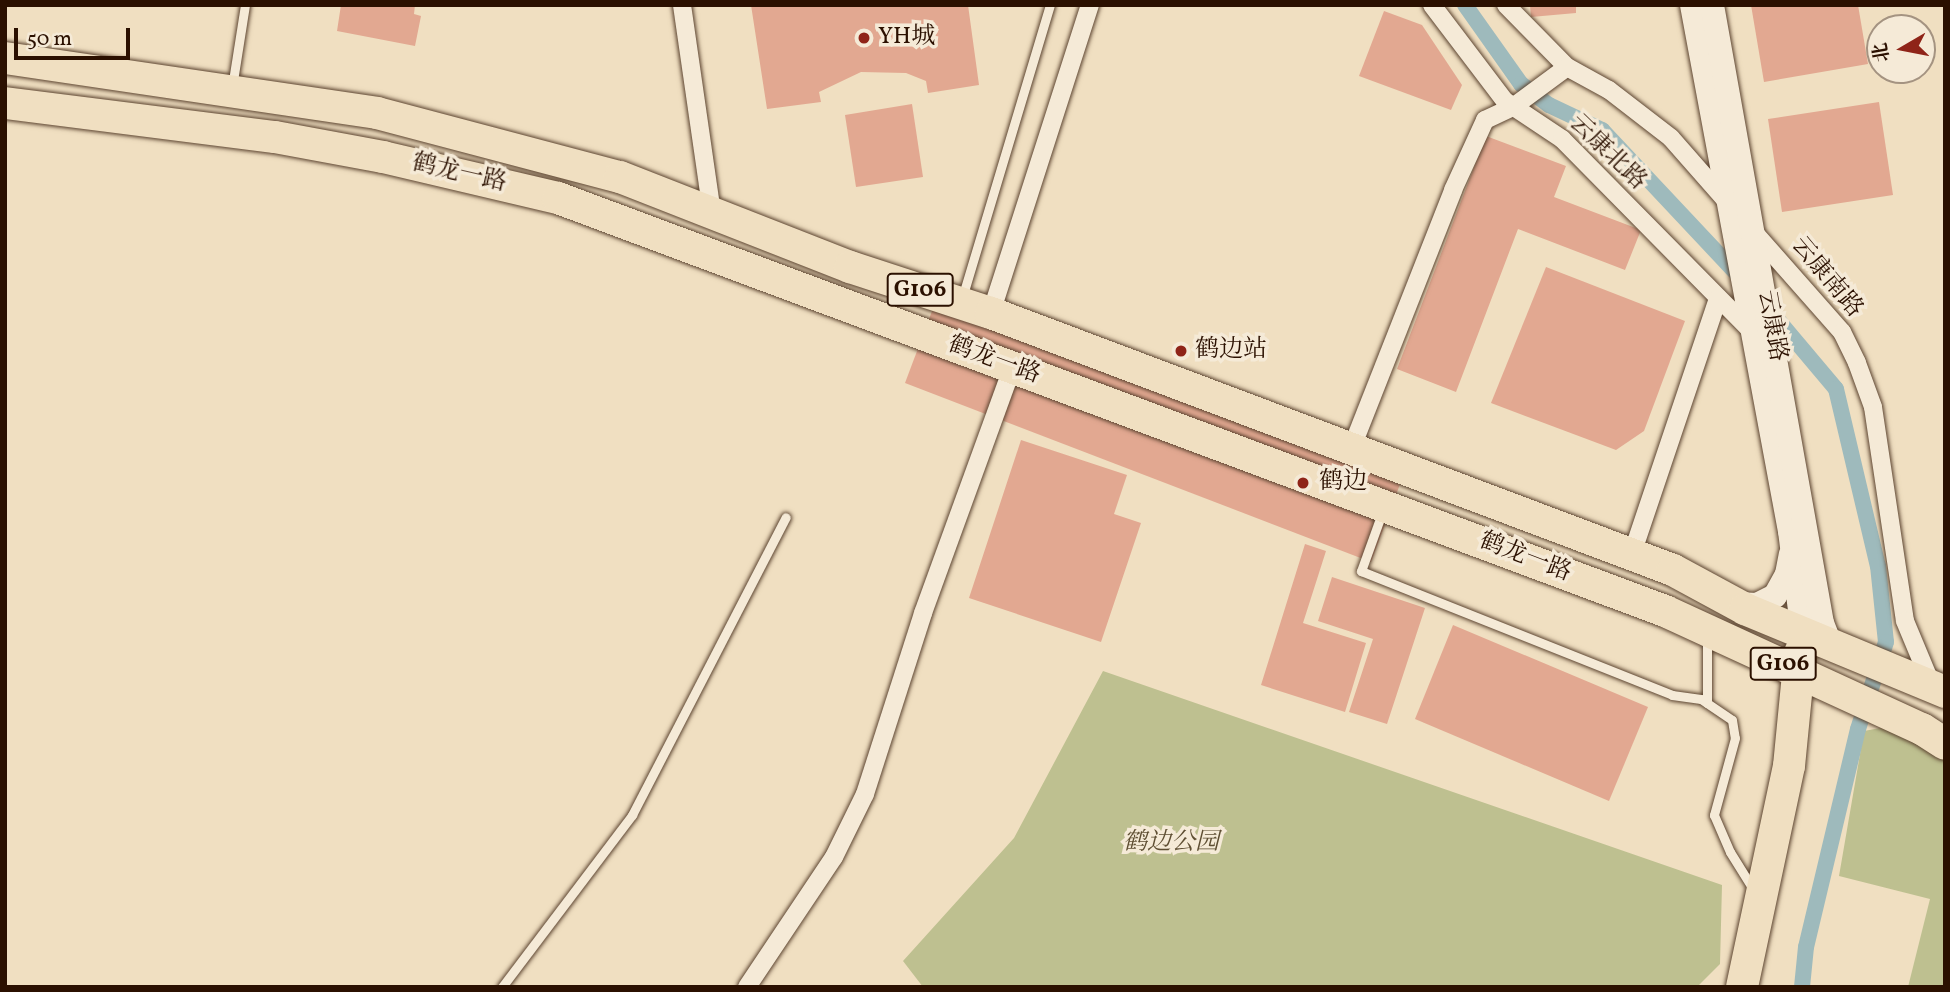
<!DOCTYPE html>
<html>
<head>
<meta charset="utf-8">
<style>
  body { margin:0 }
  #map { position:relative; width:1950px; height:992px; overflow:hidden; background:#f0dfc1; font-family:Vollkorn,"Noto Serif SC",serif }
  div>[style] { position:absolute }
  .green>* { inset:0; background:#bec090 }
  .canal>* { height:16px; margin:-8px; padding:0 8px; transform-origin:8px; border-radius:8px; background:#9ebabc }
  .building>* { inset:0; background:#e2a891 }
  .roads { filter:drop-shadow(0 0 2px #5c4430) drop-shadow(0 0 2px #5c4430) }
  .lane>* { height:9px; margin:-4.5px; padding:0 4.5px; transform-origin:4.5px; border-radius:4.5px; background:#f5ead7 }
  .street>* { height:18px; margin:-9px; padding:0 9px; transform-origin:9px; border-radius:9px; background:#f5ead7 }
  .secondary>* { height:24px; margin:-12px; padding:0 12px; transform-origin:12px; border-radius:12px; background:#f5ead7 }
  .highway>* { height:32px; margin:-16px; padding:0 16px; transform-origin:16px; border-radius:16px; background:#f0dfc1 }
  .dots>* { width:19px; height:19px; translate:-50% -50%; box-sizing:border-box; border:4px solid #f5ead7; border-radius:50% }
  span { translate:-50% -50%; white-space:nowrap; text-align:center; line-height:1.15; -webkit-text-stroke:7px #f5ead7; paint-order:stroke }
  .shield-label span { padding:2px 5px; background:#f5ead7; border:2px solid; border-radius:5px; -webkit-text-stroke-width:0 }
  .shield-label { font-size:23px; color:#2b1000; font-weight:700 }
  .poi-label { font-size:24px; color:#2b1000 }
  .left { translate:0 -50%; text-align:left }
  .street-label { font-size:24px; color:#2b1000 }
  .park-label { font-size:24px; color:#5e4e32; font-style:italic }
  .frame { position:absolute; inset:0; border:7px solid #2b1000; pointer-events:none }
  .north { position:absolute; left:1866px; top:14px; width:70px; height:70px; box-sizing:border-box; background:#f5ead7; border:2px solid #a49381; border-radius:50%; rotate:260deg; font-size:19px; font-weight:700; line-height:28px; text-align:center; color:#2b1000 }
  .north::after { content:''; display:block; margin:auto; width:24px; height:32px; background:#8f2418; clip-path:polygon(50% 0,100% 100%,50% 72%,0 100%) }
  .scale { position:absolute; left:14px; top:28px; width:116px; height:32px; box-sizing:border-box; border:4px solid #2b1000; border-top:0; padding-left:9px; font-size:21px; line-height:24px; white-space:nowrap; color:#2b1000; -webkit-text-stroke:5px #f5ead7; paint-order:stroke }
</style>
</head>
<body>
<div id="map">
  <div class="green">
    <i style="clip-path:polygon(1103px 671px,1722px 885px,1720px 964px,1697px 987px,923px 987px,903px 961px,1014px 838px)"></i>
    <i style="clip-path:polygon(1896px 725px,1945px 743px,1945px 987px,1908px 987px,1930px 899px,1839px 876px,1864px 731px)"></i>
  </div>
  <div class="canal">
    <i style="left:1465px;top:5px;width:97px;rotate:54.7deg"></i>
    <i style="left:1521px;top:84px;width:35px;rotate:37deg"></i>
    <i style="left:1549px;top:105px;width:59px;rotate:25.3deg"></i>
    <i style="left:1602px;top:130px;width:203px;rotate:46.8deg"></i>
    <i style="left:1767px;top:307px;width:107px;rotate:49.9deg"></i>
    <i style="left:1836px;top:389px;width:182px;rotate:76.7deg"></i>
    <i style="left:1878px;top:566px;width:76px;rotate:84deg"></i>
    <i style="left:1886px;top:642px;width:91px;rotate:107.8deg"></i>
    <i style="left:1858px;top:729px;width:224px;rotate:103.4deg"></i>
    <i style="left:1806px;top:947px;width:40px;rotate:95.7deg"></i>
  </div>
  <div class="building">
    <i style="clip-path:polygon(341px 5px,415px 5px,414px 14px,421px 16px,415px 46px,337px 31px)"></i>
    <i style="clip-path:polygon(751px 5px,968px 5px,979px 85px,928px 93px,926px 81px,906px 73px,861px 72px,819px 92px,821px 102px,767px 109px)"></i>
    <i style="clip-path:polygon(1530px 5px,1576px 5px,1576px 13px,1531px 17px)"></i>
    <i style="clip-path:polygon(1751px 5px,1858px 5px,1868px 64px,1764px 82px)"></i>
    <i style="clip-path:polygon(1384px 11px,1422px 25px,1462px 85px,1451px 110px,1359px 76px)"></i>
    <i style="clip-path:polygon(1879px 102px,1893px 195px,1782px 212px,1768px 119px)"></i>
    <i style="clip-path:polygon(912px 104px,923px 177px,856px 187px,845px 115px)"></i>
    <i style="clip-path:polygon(1486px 136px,1566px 166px,1554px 197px,1641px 230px,1625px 270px,1518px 229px,1456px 392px,1397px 369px)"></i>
    <i style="clip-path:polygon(1546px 267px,1685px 321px,1644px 431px,1616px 450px,1491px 403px)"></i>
    <i style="clip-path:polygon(943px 282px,1409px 460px,1371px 562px,905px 383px)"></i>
    <i style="clip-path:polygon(1021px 440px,1127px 475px,1114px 514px,1141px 523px,1101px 642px,969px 598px)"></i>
    <i style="clip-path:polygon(1305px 544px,1326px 551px,1303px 623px,1366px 643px,1345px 712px,1261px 685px)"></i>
    <i style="clip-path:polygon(1332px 577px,1425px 608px,1387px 724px,1349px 712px,1373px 639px,1318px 621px)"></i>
    <i style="clip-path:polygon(1453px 625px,1648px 707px,1609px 801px,1415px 719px)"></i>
  </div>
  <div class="roads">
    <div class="lane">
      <i style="left:232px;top:87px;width:83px;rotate:-81deg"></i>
      <i style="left:962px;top:298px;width:306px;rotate:-73.3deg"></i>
      <i style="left:1383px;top:510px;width:65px;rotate:109.8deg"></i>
      <i style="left:1361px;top:571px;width:335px;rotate:21.7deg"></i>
      <i style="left:1672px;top:695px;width:29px;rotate:8deg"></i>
      <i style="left:1701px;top:699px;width:37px;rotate:34deg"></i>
      <i style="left:1732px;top:720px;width:18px;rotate:81deg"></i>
      <i style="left:1735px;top:738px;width:80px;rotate:105.3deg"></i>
      <i style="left:1714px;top:815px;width:40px;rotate:66.6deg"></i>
      <i style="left:1730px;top:852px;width:44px;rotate:58.1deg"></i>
      <i style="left:1707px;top:636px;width:67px;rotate:90deg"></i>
      <i style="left:502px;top:987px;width:216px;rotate:-52.9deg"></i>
      <i style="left:632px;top:815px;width:335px;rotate:-62.7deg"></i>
    </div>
    <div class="street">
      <i style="left:682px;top:5px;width:209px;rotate:81.8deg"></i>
      <i style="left:1432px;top:5px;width:121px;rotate:52.8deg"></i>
      <i style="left:1505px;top:101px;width:69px;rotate:33.7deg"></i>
      <i style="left:1562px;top:139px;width:272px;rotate:45.4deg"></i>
      <i style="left:1506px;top:5px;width:87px;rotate:45.5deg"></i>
      <i style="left:1567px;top:67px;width:48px;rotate:28.7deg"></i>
      <i style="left:1609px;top:90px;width:78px;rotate:37.7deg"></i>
      <i style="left:1671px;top:138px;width:88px;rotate:48.7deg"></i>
      <i style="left:1752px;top:230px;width:136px;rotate:48.6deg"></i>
      <i style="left:1842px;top:332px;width:34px;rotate:64deg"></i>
      <i style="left:1857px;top:363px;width:47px;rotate:70deg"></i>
      <i style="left:1873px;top:407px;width:216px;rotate:81.5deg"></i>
      <i style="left:1905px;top:621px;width:70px;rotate:67.4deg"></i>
      <i style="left:991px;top:313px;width:324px;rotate:-72.2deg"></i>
      <i style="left:1352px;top:447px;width:276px;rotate:-68.5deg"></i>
      <i style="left:1453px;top:190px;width:77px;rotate:-65.4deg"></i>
      <i style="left:1485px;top:120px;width:31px;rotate:-25deg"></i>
      <i style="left:1513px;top:107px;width:67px;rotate:-36.5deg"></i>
      <i style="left:1632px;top:554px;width:270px;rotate:-71.4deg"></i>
      <i style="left:747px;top:987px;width:156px;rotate:-56.2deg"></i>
      <i style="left:834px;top:857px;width:70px;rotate:-63.8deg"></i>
      <i style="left:865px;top:794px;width:190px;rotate:-72.2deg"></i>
      <i style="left:923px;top:613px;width:261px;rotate:-70deg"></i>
    </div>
    <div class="secondary">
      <i style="left:1692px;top:5px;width:535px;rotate:79.45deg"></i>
      <i style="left:1790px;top:531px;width:104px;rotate:82.8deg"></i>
      <i style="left:1712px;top:5px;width:628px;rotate:79.91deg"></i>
      <i style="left:1822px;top:623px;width:25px;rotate:69deg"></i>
      <i style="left:1737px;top:604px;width:20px;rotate:3deg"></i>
      <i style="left:1757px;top:605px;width:20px;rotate:-27deg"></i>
      <i style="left:1775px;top:596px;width:25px;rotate:-61deg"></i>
      <i style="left:1787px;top:574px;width:20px;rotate:-79deg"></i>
    </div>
    <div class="highway">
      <i style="left:5px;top:58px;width:376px;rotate:8.4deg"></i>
      <i style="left:377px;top:113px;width:251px;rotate:14.8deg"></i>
      <i style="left:620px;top:177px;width:247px;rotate:21.4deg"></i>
      <i style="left:850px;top:267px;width:148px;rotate:18.1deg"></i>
      <i style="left:991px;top:313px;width:729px;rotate:20.65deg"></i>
      <i style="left:1673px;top:570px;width:82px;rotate:28.4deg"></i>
      <i style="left:1745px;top:609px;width:217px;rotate:22.5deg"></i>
      <i style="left:5px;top:103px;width:272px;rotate:7.2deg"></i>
      <i style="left:275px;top:137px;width:110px;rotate:10.5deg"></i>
      <i style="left:383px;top:157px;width:180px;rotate:13.2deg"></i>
      <i style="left:558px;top:198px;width:1182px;rotate:20.46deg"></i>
      <i style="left:1665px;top:611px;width:283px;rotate:24.7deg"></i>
      <i style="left:1922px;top:729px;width:27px;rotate:33deg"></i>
      <i style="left:1742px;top:987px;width:226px;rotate:-78deg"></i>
      <i style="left:1789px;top:766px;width:114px;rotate:-84.4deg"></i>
    </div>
  </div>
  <div class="dots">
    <i style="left:864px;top:38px;background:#8f2418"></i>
    <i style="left:1181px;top:351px;background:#8f2418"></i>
    <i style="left:1303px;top:483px;background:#8f2418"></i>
  </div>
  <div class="shield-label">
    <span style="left:920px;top:290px">G106</span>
    <span style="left:1783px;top:664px">G106</span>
  </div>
  <div class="poi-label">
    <span class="left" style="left:878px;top:38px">YH城</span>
    <span class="left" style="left:1195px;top:351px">鹤边站</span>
    <span class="left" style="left:1319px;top:483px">鹤边</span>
  </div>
  <div class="street-label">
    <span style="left:1607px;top:153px;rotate:44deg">云康北路</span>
    <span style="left:459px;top:174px;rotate:13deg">鹤龙一路</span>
    <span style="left:1826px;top:278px;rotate:50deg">云康南路</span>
    <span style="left:1771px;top:326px;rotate:80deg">云康路</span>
    <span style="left:994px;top:361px;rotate:20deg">鹤龙一路</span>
    <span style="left:1525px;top:558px;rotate:21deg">鹤龙一路</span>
  </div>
  <div class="park-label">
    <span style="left:1171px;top:844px">鹤边公园</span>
  </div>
  <div class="frame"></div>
  <div class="north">北</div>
  <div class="scale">50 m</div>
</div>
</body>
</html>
